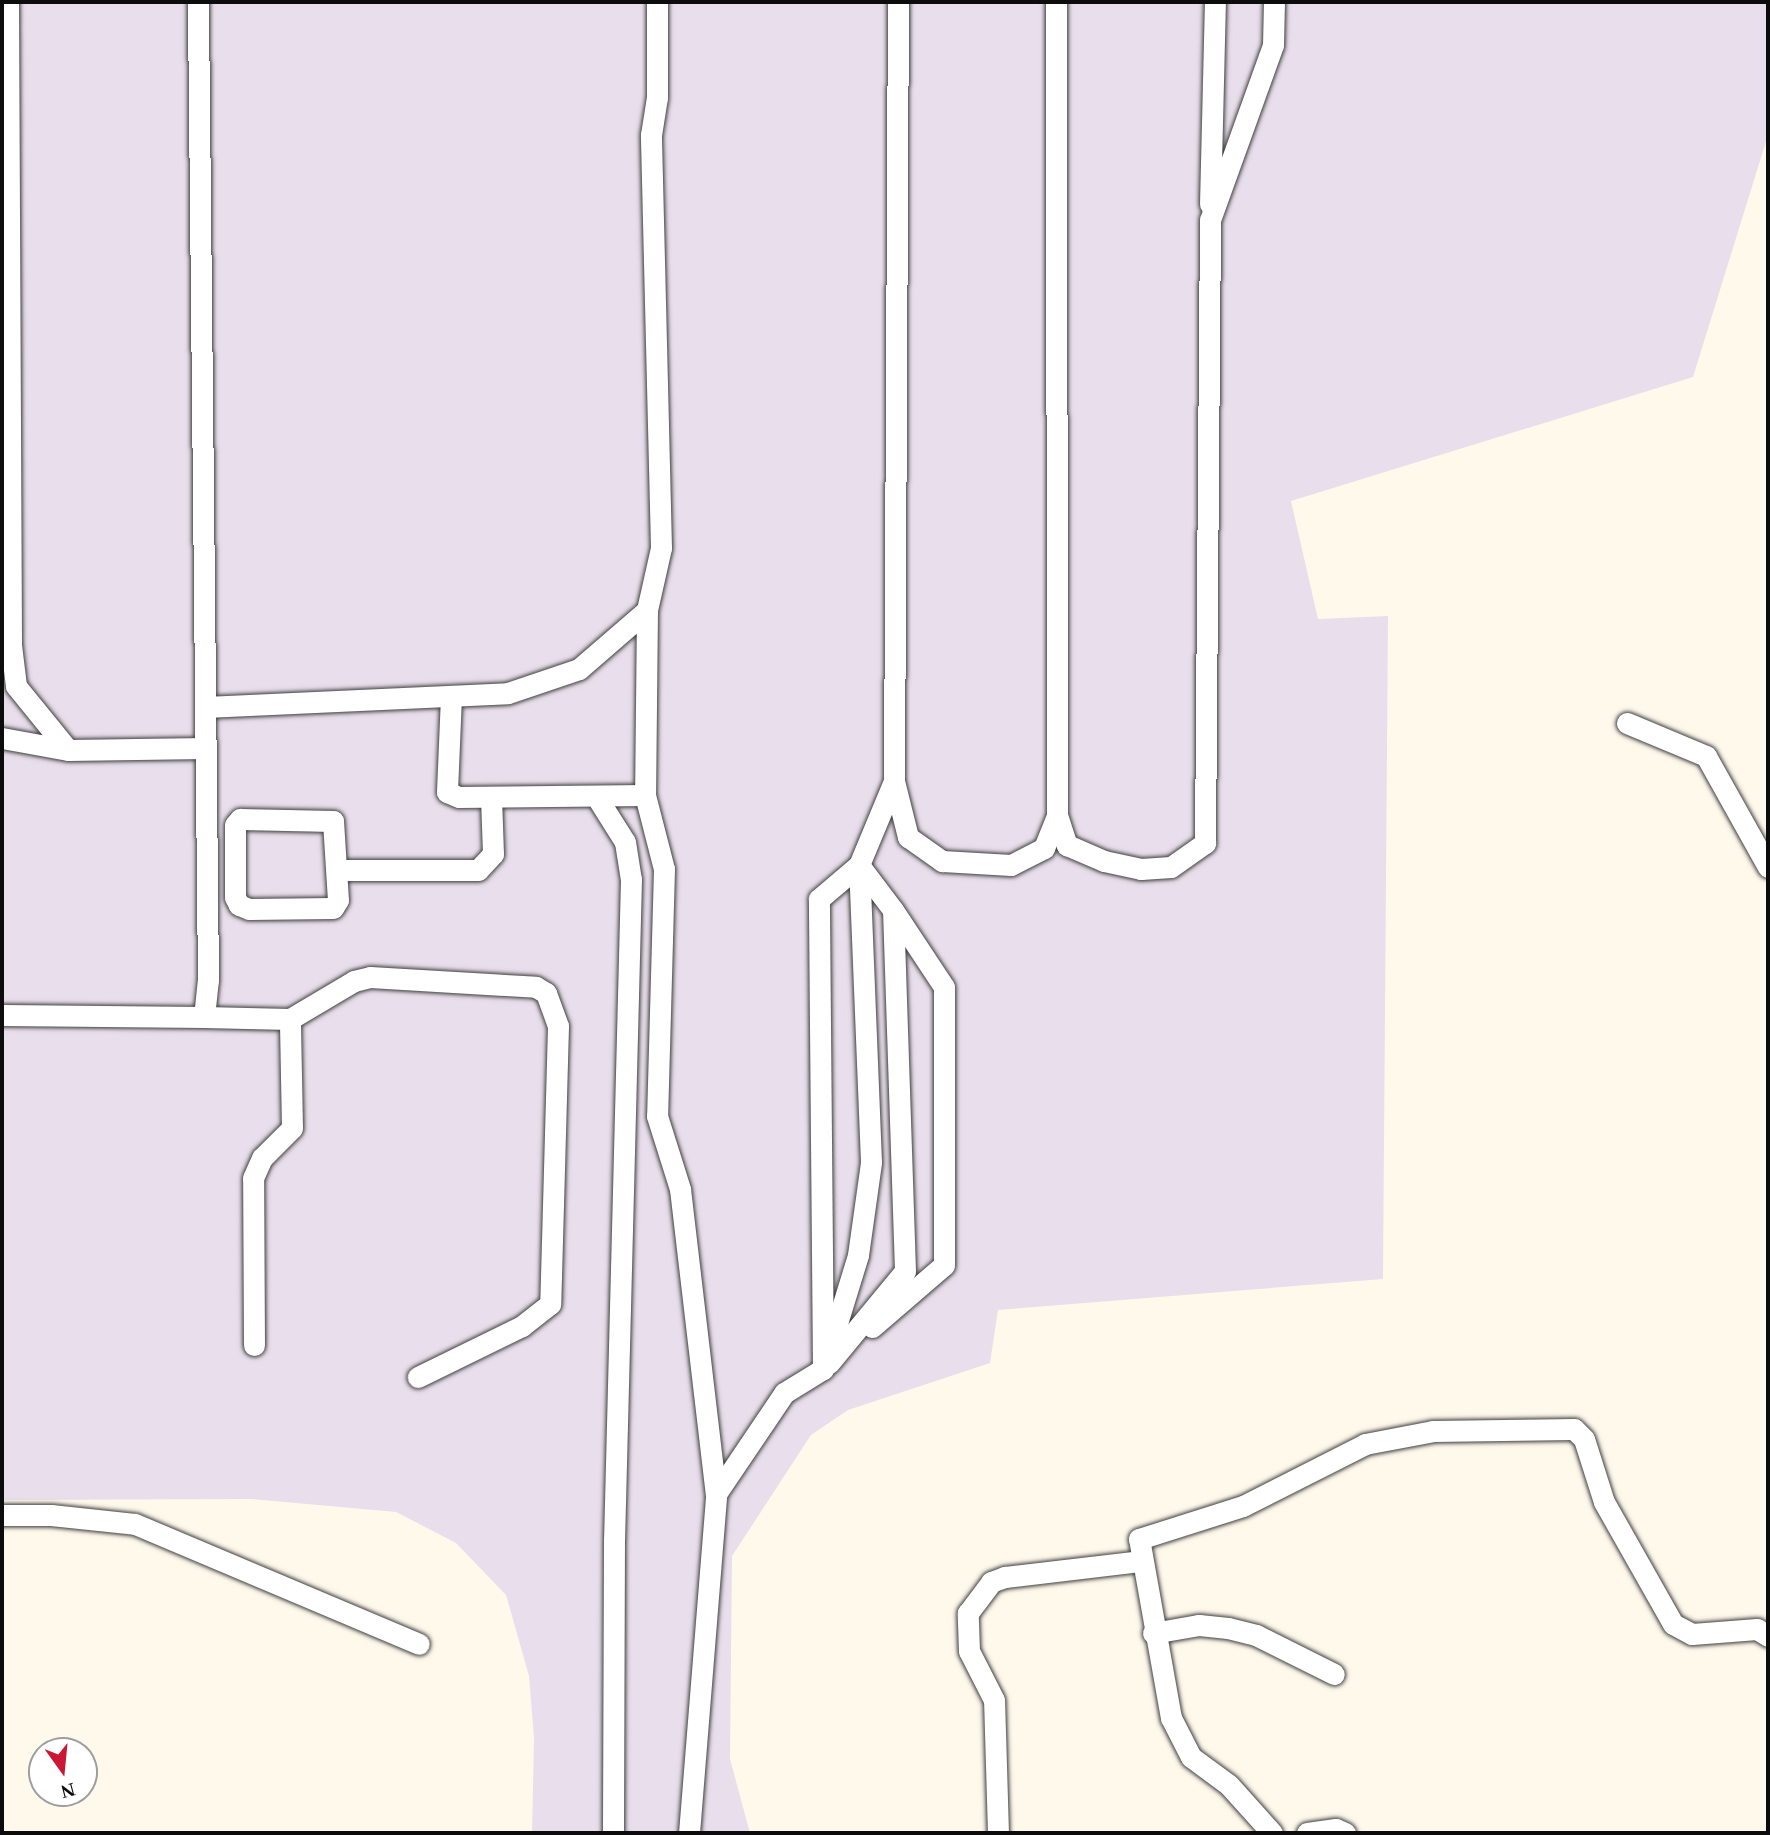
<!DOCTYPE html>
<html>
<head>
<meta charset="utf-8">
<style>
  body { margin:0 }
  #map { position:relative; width:1770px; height:1835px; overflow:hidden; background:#fff9ec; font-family:Georgia,serif }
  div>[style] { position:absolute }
  .industrial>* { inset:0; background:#e9dfec }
  .roads { filter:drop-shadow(0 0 2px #3f3f3f) drop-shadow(0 0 2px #3f3f3f) }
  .minor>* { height:21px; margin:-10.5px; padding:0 10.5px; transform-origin:10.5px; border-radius:10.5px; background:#fff }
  span { translate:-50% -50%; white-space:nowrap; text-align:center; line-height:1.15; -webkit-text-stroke:7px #fff; paint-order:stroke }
  .frame { position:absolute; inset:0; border:4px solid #0c0c0c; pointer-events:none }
  .north { position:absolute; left:28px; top:1737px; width:70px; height:70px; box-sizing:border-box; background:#fff; border:2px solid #9e9e9e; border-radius:50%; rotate:165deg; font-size:19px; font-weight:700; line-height:28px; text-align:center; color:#0c0c0c }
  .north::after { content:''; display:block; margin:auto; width:24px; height:32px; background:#ca1736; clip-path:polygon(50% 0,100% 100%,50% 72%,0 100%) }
</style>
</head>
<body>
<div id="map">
  <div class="industrial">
    <i style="clip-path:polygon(2px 2px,1768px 2px,1768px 135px,1693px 377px,1291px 501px,1318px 619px,1388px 616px,1383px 1279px,998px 1310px,990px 1363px,848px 1410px,811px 1435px,732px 1556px,730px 1759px,750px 1833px,532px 1833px,534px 1738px,529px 1676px,506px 1595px,456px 1543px,396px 1512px,252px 1499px,2px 1500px)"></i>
  </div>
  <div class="roads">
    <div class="minor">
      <i style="left:8px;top:2px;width:643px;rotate:89.73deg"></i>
      <i style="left:11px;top:645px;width:41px;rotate:83deg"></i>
      <i style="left:16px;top:686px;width:82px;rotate:50.9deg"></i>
      <i style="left:1056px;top:2px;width:813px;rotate:89.93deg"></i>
      <i style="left:1057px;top:815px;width:32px;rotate:72deg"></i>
      <i style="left:1067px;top:845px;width:40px;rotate:23.4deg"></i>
      <i style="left:1104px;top:861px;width:38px;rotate:12deg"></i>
      <i style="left:1141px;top:869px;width:30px;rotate:-4deg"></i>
      <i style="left:1171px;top:867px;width:42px;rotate:-35.2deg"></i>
      <i style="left:1205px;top:843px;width:623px;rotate:-89.54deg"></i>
      <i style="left:1210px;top:220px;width:186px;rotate:-70.2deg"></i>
      <i style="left:1273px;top:45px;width:43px;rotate:-88.7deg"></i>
      <i style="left:1210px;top:204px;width:202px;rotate:-88.6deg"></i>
      <i style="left:647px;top:610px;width:185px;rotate:90.6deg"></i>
      <i style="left:645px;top:795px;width:76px;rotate:75.6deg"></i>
      <i style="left:664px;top:869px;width:247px;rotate:91.6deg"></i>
      <i style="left:657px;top:1116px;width:77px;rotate:72.5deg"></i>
      <i style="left:680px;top:1189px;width:307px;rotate:83.3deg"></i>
      <i style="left:451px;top:696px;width:96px;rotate:92.4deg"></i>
      <i style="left:447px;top:792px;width:13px;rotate:23deg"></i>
      <i style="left:459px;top:797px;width:186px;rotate:-0.6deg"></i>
      <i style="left:205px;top:707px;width:303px;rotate:-2.6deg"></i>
      <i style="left:508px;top:693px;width:75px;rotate:-18.7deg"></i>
      <i style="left:579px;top:669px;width:90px;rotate:-40.9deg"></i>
      <i style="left:647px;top:610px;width:64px;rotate:-77.3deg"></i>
      <i style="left:661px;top:548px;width:413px;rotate:-91.4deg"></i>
      <i style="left:651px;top:135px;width:37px;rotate:-81deg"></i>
      <i style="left:657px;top:98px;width:96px;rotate:-90deg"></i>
      <i style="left:1627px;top:723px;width:86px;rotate:22.7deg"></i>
      <i style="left:1706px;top:756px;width:127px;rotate:60.8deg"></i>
      <i style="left:2px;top:738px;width:67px;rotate:10.3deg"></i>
      <i style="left:68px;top:750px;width:137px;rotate:-0.8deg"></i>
      <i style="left:894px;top:781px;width:58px;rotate:76deg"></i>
      <i style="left:908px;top:837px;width:42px;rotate:35.2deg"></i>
      <i style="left:942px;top:861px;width:69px;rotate:3.3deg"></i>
      <i style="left:1011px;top:865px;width:37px;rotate:-27deg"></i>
      <i style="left:1044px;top:848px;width:35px;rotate:-68deg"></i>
      <i style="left:596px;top:796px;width:54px;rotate:57.8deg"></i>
      <i style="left:625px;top:842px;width:37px;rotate:81deg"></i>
      <i style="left:631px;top:879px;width:661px;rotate:91.47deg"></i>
      <i style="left:614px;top:1540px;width:293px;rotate:90.2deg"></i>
      <i style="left:240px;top:819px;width:93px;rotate:1.2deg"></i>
      <i style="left:333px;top:821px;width:79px;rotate:86.4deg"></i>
      <i style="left:338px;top:900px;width:9px;rotate:122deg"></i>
      <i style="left:333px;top:908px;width:84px;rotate:179.3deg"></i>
      <i style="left:249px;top:909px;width:11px;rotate:-158deg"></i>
      <i style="left:239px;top:905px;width:9px;rotate:-117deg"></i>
      <i style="left:235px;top:897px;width:72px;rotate:-90deg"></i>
      <i style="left:235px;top:825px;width:8px;rotate:-50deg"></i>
      <i style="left:337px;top:870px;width:141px"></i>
      <i style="left:478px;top:870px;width:22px;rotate:-47deg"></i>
      <i style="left:493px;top:854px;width:57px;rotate:-92deg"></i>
      <i style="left:2px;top:1015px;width:202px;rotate:0.6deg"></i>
      <i style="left:204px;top:1017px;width:36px;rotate:-84deg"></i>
      <i style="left:208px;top:981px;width:979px;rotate:-90.59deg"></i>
      <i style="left:204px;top:1017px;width:86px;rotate:1.3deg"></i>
      <i style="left:290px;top:1019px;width:74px;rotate:-30.7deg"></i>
      <i style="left:354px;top:981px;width:16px;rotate:-14deg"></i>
      <i style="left:370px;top:977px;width:166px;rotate:3.4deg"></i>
      <i style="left:536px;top:987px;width:12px;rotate:31deg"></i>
      <i style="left:546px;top:993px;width:35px;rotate:70deg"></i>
      <i style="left:558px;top:1026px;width:278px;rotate:91.6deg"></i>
      <i style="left:550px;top:1304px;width:36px;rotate:142deg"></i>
      <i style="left:522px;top:1326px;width:116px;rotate:153.9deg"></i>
      <i style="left:872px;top:1327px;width:95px;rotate:-40.7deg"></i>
      <i style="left:944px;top:1265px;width:278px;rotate:-90deg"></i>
      <i style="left:944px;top:987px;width:92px;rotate:-123.5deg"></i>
      <i style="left:254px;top:1345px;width:167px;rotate:-90.3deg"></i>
      <i style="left:253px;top:1178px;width:22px;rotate:-66deg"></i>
      <i style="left:262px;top:1158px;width:42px;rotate:-45deg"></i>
      <i style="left:292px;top:1128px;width:109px;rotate:-91.1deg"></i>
      <i style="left:829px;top:1363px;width:119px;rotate:-50.4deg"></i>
      <i style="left:905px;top:1271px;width:361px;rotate:-91.9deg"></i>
      <i style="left:893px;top:910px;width:56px;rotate:-127.1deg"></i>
      <i style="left:823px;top:1369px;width:119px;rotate:-72.9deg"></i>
      <i style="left:858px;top:1255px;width:94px;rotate:-82deg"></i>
      <i style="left:871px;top:1162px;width:297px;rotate:-92.3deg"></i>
      <i style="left:859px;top:865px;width:91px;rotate:-67.4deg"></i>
      <i style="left:894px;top:781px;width:779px;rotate:-89.71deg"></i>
      <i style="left:2px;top:1515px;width:49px"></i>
      <i style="left:51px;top:1515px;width:84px;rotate:6.1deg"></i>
      <i style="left:135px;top:1524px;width:308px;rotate:22.9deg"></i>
      <i style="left:1153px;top:1633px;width:47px;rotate:-9.9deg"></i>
      <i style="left:1199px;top:1625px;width:29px;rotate:6deg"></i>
      <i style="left:1228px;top:1628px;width:29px;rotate:14deg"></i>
      <i style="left:1256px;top:1635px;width:87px;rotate:26.6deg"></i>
      <i style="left:689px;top:1833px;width:340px;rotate:-85.4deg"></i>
      <i style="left:716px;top:1494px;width:122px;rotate:-56deg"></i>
      <i style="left:784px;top:1393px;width:46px;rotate:-31.6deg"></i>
      <i style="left:823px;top:1369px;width:470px;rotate:-90.5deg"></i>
      <i style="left:819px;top:899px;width:52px;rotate:-40.4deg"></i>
      <i style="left:998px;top:1833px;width:133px;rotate:-91.7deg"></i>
      <i style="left:994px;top:1700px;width:55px;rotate:-117deg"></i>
      <i style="left:969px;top:1651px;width:38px;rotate:-92deg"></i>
      <i style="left:968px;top:1613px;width:39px;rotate:-53deg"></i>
      <i style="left:991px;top:1582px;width:15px;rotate:-20deg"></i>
      <i style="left:1005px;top:1577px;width:138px;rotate:-6.7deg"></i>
      <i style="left:1272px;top:1833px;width:64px;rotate:-131.9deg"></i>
      <i style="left:1229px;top:1785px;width:47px;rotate:-143.6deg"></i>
      <i style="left:1191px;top:1757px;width:44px;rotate:-117.1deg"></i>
      <i style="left:1171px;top:1718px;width:182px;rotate:-100.1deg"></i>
      <i style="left:1139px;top:1539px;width:109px;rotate:-17.6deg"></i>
      <i style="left:1243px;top:1506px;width:137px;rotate:-26.9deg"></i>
      <i style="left:1365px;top:1444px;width:69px;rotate:-10.8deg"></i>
      <i style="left:1433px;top:1431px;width:141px;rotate:-0.8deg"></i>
      <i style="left:1574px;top:1429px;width:14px;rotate:45deg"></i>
      <i style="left:1584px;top:1439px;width:66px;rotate:72.4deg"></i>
      <i style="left:1604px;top:1502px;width:140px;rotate:60.5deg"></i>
      <i style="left:1673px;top:1624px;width:21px;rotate:28deg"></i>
      <i style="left:1692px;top:1634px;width:65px;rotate:-4.4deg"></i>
      <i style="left:1757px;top:1629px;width:13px;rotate:32deg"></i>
      <i style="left:1307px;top:1833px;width:29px;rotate:-8deg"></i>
      <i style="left:1336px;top:1829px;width:10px;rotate:24deg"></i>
    </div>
  </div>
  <div class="frame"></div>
  <div class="north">N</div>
</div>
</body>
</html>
